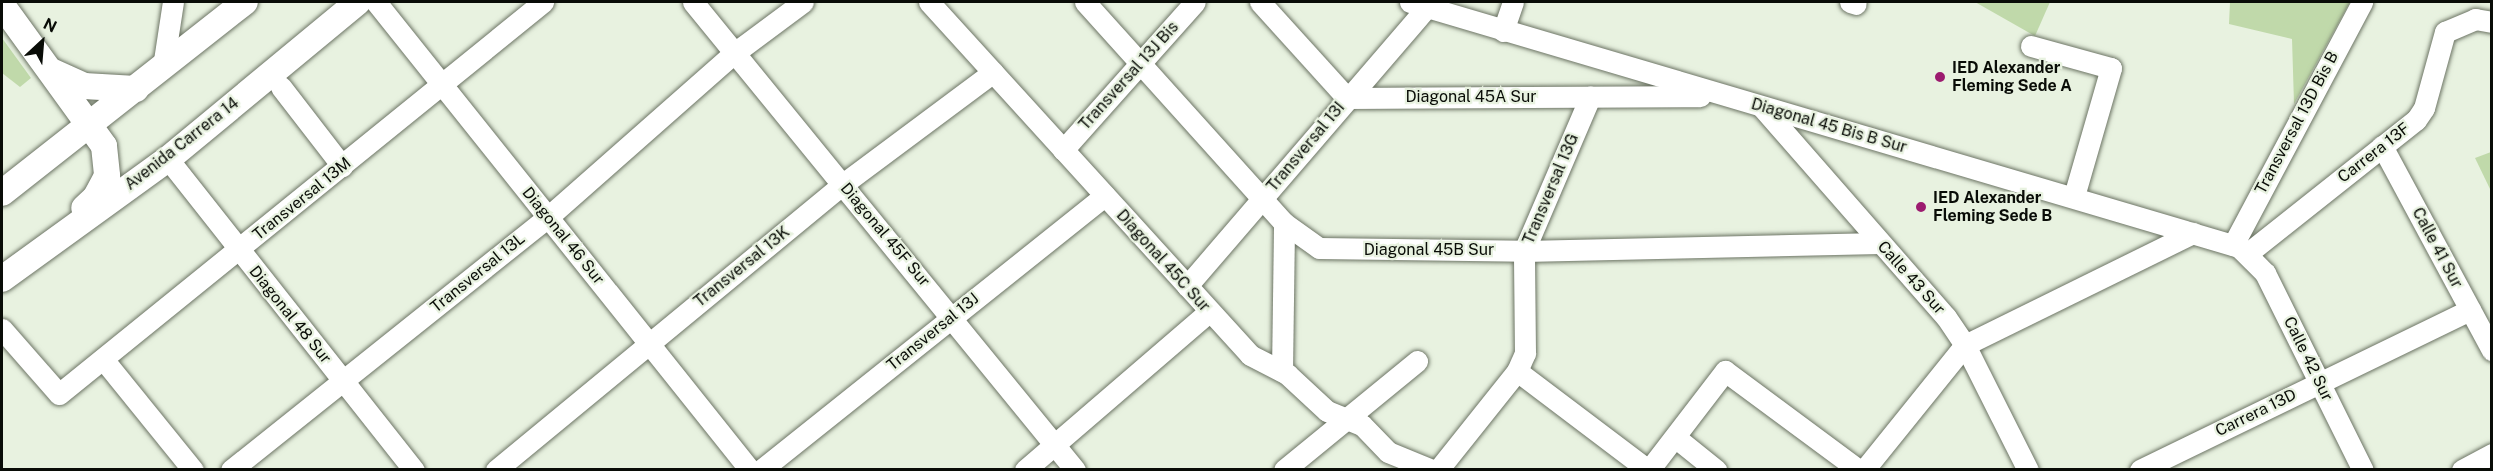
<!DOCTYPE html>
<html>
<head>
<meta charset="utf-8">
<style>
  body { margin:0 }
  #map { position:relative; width:2493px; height:471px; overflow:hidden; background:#e8f2e0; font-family:"Public Sans",sans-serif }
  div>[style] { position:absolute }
  .green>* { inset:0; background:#c0d9aa }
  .roads { filter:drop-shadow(0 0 2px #6c7464) drop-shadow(0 0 2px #6c7464) }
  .minor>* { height:21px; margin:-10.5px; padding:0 10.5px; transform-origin:10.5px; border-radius:10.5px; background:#fff }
  .major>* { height:26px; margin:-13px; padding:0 13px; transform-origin:13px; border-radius:13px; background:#fff }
  .dots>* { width:16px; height:16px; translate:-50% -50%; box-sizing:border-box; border:3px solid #e8f2e0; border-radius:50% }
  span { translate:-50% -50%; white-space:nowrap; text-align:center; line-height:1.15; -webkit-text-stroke:4.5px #e8f2e0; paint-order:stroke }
  .poi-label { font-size:16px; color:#090c07; font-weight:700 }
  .left { translate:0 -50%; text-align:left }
  .street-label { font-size:16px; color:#090c07 }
  .frame { position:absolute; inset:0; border:3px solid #090c07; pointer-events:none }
  .north { position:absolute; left:12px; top:12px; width:60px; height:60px; -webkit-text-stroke:4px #e8f2e0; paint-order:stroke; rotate:26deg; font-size:16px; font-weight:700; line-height:24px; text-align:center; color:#090c07 }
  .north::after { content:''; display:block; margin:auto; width:21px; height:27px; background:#090c07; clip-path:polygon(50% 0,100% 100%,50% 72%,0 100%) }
</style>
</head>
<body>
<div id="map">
  <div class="green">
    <i style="clip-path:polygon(1975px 2px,2050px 2px,2035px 36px)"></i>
    <i style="clip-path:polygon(2230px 2px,2350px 2px,2294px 104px,2292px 39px,2229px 24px)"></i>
    <i style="clip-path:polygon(2px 38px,31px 78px,20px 87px,2px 73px)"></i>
    <i style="clip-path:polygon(2491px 152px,2492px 153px,2491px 191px,2475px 158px)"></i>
  </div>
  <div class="roads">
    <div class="minor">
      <i style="left:376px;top:2px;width:599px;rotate:51.37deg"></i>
      <i style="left:693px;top:2px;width:604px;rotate:50.78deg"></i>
      <i style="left:929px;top:2px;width:477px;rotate:47.7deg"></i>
      <i style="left:1250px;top:355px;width:42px;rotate:27.2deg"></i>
      <i style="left:1287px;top:374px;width:54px;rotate:42.8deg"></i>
      <i style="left:1327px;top:411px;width:38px;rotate:22deg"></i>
      <i style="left:1362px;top:425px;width:37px;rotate:46deg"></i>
      <i style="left:1388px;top:452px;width:48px;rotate:22.2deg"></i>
      <i style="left:1085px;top:2px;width:297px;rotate:48deg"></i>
      <i style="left:1284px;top:223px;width:43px;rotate:35.5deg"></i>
      <i style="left:1319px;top:248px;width:205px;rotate:0.8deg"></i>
      <i style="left:1524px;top:251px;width:356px;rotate:-1.3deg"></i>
      <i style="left:1260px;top:2px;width:130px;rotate:47.8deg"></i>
      <i style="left:1347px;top:98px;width:353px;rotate:-0.3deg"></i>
      <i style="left:1410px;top:2px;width:864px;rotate:16.46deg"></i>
      <i style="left:2239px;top:247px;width:37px;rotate:45deg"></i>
      <i style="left:2265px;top:273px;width:220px;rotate:63.6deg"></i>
      <i style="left:1850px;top:2px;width:6px;rotate:18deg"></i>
      <i style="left:1503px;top:31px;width:31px;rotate:-71deg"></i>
      <i style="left:2031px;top:46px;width:83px;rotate:15.4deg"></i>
      <i style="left:2111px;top:68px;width:133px;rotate:106.1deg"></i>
      <i style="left:163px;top:67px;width:66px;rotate:-81.3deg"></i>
      <i style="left:281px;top:87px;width:100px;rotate:52.3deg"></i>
      <i style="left:1762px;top:107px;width:279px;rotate:48.8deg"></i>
      <i style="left:1946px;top:317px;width:34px;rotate:56deg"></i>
      <i style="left:1965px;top:345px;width:140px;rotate:63.3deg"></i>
      <i style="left:2382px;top:146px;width:232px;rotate:61.7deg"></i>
      <i style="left:1063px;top:150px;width:198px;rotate:-48.3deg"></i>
      <i style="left:168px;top:159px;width:397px;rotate:51.7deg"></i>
      <i style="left:2233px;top:245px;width:275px;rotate:-62deg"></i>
      <i style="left:2248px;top:253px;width:214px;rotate:-38.4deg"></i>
      <i style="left:2416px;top:120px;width:14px;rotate:-56deg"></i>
      <i style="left:2424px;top:108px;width:79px;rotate:-74.6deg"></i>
      <i style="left:2445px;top:32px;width:33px;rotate:-23deg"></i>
      <i style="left:2475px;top:19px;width:17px;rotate:10deg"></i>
      <i style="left:1187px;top:286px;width:367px;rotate:-49.3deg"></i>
      <i style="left:2px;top:329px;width:86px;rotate:48.8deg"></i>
      <i style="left:59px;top:394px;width:623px;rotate:-39deg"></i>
      <i style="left:103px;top:359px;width:143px;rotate:51deg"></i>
      <i style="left:1282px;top:371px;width:148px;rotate:-89.2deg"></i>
      <i style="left:1517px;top:371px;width:164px;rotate:37.1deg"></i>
      <i style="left:1675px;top:437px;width:53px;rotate:38.8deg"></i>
      <i style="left:231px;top:470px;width:406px;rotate:-38.6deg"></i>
      <i style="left:548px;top:217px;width:247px;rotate:-41.4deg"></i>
      <i style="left:733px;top:54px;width:87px;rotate:-36.6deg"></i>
      <i style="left:496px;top:470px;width:450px;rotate:-39.5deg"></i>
      <i style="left:843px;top:184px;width:187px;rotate:-36.7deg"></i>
      <i style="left:761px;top:470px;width:440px;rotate:-38.6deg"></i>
      <i style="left:1025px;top:470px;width:243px;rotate:-40.7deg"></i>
      <i style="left:1284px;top:470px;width:172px;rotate:-39.3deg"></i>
      <i style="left:1438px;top:470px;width:127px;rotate:-51.4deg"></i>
      <i style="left:1517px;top:371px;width:20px;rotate:-66deg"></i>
      <i style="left:1525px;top:353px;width:102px;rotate:-90.6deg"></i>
      <i style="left:1524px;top:251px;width:168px;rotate:-66.8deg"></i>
      <i style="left:1649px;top:470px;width:125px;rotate:-52.5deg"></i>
      <i style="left:1725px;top:371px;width:167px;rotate:36.5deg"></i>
      <i style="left:1864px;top:470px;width:161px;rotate:-51.1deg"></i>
      <i style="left:1965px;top:345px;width:254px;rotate:-26.2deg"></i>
      <i style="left:2140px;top:470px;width:367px;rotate:-25.9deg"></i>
      <i style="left:2462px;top:470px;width:34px;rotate:-28deg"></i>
    </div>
    <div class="major">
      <i style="left:2px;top:5px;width:174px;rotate:54.1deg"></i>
      <i style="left:104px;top:146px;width:30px;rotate:84deg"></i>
      <i style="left:107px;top:176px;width:24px;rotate:118deg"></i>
      <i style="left:96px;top:197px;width:16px;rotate:137deg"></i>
      <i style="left:53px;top:72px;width:34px;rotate:24deg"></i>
      <i style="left:84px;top:86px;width:52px;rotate:3.3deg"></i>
      <i style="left:2px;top:193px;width:309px;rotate:-38.2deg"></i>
      <i style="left:2px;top:279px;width:205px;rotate:-35.9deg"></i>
      <i style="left:168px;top:159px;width:246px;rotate:-39.6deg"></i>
    </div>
  </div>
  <div class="dots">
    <i style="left:1940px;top:77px;background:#9c1b6f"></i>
    <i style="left:1921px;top:207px;background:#9c1b6f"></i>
  </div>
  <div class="poi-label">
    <span class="left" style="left:1952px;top:77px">IED Alexander<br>Fleming Sede A</span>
    <span class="left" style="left:1933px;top:207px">IED Alexander<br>Fleming Sede B</span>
  </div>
  <div class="street-label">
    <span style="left:1129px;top:76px;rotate:-48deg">Transversal 13J Bis</span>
    <span style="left:1471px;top:97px">Diagonal 45A Sur</span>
    <span style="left:2297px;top:123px;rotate:-62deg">Transversal 13D Bis B</span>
    <span style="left:1829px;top:126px;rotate:16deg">Diagonal 45 Bis B Sur</span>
    <span style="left:182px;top:144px;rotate:-38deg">Avenida Carrera 14</span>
    <span style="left:1306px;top:147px;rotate:-50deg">Transversal 13I</span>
    <span style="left:2374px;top:153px;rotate:-38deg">Carrera 13F</span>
    <span style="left:1551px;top:189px;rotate:-67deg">Transversal 13G</span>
    <span style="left:302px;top:199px;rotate:-39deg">Transversal 13M</span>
    <span style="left:885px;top:235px;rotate:50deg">Diagonal 45F Sur</span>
    <span style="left:563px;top:236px;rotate:51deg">Diagonal 46 Sur</span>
    <span style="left:2437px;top:248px;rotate:62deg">Calle 41 Sur</span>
    <span style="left:1429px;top:250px">Diagonal 45B Sur</span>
    <span style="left:1163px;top:261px;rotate:48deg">Diagonal 45C Sur</span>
    <span style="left:742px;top:267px;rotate:-39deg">Transversal 13K</span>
    <span style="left:478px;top:273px;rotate:-39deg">Transversal 13L</span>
    <span style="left:1911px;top:278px;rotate:48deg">Calle 43 Sur</span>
    <span style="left:290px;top:315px;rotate:51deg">Diagonal 48 Sur</span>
    <span style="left:933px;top:332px;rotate:-39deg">Transversal 13J</span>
    <span style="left:2308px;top:359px;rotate:64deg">Calle 42 Sur</span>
    <span style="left:2256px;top:413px;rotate:-26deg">Carrera 13D</span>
  </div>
  <div class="frame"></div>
  <div class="north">N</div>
</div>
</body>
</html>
